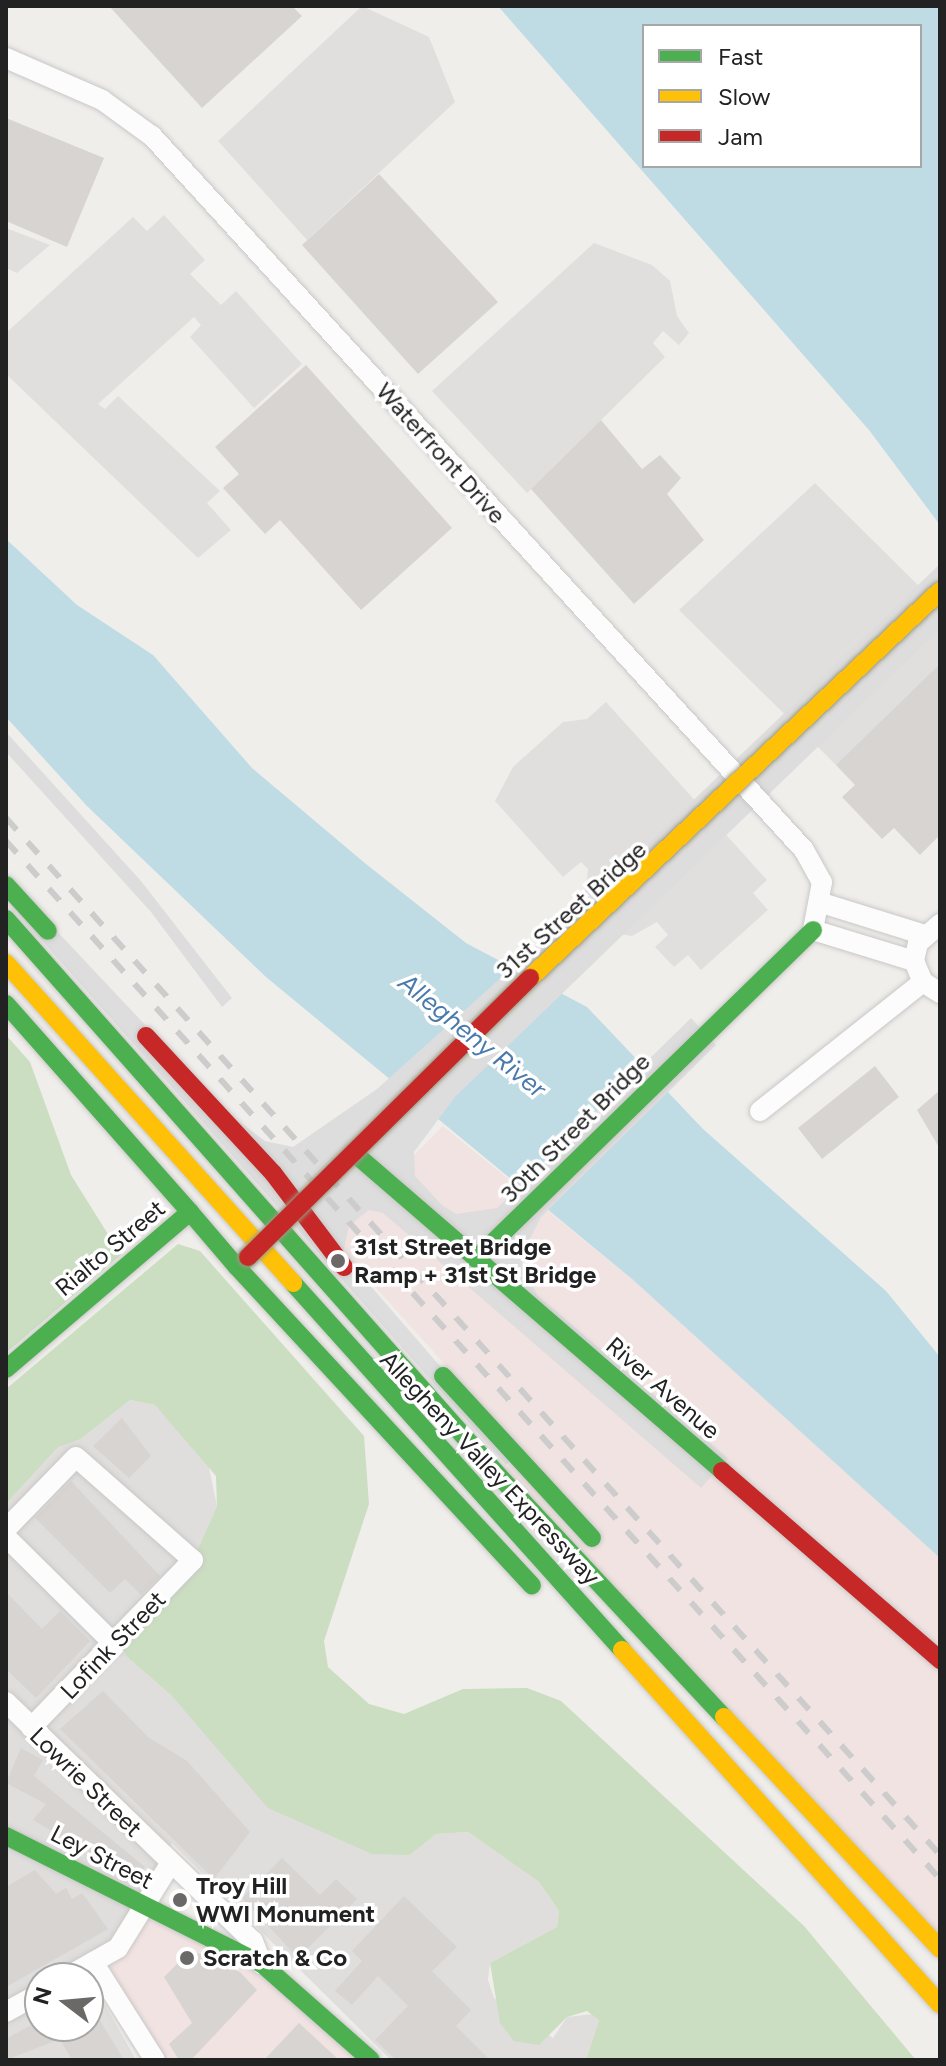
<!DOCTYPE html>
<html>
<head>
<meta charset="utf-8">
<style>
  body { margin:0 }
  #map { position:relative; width:946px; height:2066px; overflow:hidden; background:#f0eeeb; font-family:Figtree,sans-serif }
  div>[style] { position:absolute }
  .residential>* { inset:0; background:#dfdedc }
  .commercial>* { inset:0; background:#f1e3e1 }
  .forest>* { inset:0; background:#cbdec1 }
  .parking>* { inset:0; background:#e0dfde }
  .water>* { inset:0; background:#bfdbe3 }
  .pier>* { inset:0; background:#dedddd }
  .building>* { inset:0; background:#d7d4d2 }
  .roads { filter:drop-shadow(0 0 2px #c9c8c7) drop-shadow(0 0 2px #c9c8c7) }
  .street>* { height:20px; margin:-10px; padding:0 10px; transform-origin:10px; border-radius:10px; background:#fdfcfc }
  .fast>* { height:18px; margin:-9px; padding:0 9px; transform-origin:9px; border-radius:9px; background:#4caf50 }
  .slow>* { height:18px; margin:-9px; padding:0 9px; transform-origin:9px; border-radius:9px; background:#ffc107 }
  .jam>* { height:18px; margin:-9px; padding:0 9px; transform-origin:9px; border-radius:9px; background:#c62828 }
  .rail>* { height:6px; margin-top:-3px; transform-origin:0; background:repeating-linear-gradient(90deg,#ccc 0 16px,transparent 0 32px) }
  .bridges { filter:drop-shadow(0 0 2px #999a82) drop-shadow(0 0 2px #999a82) }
  .slow-bridge>* { height:18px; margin:-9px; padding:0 9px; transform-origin:9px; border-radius:9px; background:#ffc107 }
  .jam-bridge>* { height:18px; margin:-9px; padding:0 9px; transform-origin:9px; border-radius:9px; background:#c62828 }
  .dots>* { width:22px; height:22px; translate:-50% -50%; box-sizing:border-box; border:4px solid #fff; border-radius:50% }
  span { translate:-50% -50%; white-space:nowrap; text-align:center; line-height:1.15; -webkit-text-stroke:7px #fff; paint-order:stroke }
  .street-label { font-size:24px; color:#222 }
  .poi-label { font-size:24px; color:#222; font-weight:700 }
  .left { translate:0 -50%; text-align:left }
  .water-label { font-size:26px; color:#4a7aab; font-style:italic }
  .frame { position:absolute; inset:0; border:8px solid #222; pointer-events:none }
  .legend { position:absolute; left:642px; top:24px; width:280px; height:144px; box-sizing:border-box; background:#fff; border:2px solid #a7a7a7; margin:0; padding:10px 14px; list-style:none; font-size:24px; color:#222 }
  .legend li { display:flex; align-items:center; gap:16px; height:40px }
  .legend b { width:40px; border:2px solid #a7a7a7 }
  .north { position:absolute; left:24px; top:1962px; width:80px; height:80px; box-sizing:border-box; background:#fff; border:2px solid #a7a7a7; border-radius:50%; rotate:286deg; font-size:22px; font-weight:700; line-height:32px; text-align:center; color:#222 }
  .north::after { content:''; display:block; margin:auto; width:28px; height:36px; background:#6a6968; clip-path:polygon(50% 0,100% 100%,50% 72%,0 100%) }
</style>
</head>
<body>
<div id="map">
  <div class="residential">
    <i style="clip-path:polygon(evenodd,130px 1400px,155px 1405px,207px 1458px,217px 1506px,193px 1560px,126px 1656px,172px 1696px,410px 1855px,436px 1834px,468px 1832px,539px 1882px,559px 1911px,557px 1927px,490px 1963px,488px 1980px,494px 1998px,553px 2038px,567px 2017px,594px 2014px,599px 2020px,586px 2060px,391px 2060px,172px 1843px,114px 1938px,79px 1959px,136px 2060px,6px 2060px,6px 1504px,58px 1446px,81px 1439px,130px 1400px,40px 1978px,88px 1978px,88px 2026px,40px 2026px,40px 1978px)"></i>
  </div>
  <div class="commercial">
    <i style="clip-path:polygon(443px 1126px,632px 1279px,940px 1558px,940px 1949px,498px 1475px,524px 1452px,349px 1258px,343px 1242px,352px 1217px)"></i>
    <i style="clip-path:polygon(144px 1906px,262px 1964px,371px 2060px,155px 2060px,93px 1962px)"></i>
  </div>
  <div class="forest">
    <i style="clip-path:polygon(6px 1035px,30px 1062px,71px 1175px,121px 1255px,6px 1353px)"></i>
    <i style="clip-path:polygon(178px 1244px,200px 1251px,364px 1436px,369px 1504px,324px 1641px,328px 1667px,369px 1704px,404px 1714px,463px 1689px,527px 1688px,561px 1701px,804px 1926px,916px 2060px,586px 2060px,599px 2020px,587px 2011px,567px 2017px,539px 2045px,514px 2041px,500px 2023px,490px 1963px,557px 1927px,559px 1911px,539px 1882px,468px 1832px,436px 1834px,410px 1855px,372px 1854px,268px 1808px,172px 1696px,126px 1656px,121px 1637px,193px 1560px,217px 1506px,216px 1476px,155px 1405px,130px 1400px,81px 1439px,58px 1447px,6px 1504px,6px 1389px)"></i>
  </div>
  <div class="parking">
    <i style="clip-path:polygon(362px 6px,429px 37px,455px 102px,307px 240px,218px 141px)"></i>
    <i style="clip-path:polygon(164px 215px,205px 260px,190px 274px,221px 305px,236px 291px,302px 364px,254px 408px,190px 337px,201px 325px,194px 317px,98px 404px,105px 409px,118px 396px,220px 491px,207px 503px,231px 530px,198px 558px,6px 374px,6px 333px,133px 217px,147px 231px)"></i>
    <i style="clip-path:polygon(6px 228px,50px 245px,17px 273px,6px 268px)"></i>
    <i style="clip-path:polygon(594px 243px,652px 265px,670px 281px,677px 316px,689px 333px,679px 345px,663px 331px,653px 343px,665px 357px,527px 493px,432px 391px)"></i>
    <i style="clip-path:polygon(815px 483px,940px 607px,940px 671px,836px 765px,679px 610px)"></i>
    <i style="clip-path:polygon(606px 702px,767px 880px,753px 893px,768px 910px,701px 970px,688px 955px,674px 967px,655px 947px,668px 935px,657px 922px,632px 936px,608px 932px,584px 903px,588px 869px,581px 862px,563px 877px,495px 801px,513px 767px,563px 722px,587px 719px)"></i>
  </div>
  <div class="water">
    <i style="clip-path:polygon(evenodd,498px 6px,940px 6px,940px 525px,869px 430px,498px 6px,644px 26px,920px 26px,920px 166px,644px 166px,644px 26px)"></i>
    <i style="clip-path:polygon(6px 539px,77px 605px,153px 655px,252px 768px,366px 864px,466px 943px,587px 1007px,703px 1129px,886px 1291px,940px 1357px,940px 1558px,632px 1279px,266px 977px,87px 806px,6px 717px)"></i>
  </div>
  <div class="pier">
    <i style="clip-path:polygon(940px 564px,940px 629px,455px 1097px,414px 1152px,415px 1176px,442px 1205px,456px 1214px,497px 1208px,691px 1018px,716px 1045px,541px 1217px,520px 1258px,537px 1295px,728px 1458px,701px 1488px,383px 1213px,369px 1210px,349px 1226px,343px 1254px,517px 1455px,506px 1465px,6px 900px,6px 877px,229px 1114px,265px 1141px,293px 1147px,377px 1089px,612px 878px)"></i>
    <i style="clip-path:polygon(6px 732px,141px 881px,232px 998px,222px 1007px,151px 912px,6px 752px)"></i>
  </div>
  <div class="building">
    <i style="clip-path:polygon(109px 6px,292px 6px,302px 16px,202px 108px)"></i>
    <i style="clip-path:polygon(6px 118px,104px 158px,67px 247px,6px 221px)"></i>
    <i style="clip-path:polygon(379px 174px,498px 302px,418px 374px,302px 245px)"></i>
    <i style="clip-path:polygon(306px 365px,452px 528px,361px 610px,280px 520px,265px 534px,223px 488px,239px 474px,215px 447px)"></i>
    <i style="clip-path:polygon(601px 420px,642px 469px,660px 455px,681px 478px,667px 494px,704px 540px,634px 604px,531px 489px)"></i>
    <i style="clip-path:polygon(940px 664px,940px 835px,920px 855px,894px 828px,882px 839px,842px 797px,855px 785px,836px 765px)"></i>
    <i style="clip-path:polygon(875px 1066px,899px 1097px,822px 1159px,798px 1128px)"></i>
    <i style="clip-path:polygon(940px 1090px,940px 1149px,917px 1110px)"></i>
    <i style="clip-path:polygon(122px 1418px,151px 1456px,129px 1478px,93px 1446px)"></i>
    <i style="clip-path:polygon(71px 1481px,160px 1576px,141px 1595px,125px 1579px,110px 1593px,35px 1518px)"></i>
    <i style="clip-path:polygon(6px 1592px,42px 1629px,60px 1611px,90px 1641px,36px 1698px,6px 1669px)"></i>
    <i style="clip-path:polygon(103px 1691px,148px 1737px,187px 1761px,250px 1832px,214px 1879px,60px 1729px)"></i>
    <i style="clip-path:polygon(21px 1748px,43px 1760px,34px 1776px,145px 1867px,134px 1878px,33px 1820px,46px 1804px,6px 1783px)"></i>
    <i style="clip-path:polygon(282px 1858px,320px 1895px,336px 1879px,357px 1899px,298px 1958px,242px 1898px)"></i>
    <i style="clip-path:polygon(35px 1870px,56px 1894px,66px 1888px,72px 1899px,82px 1893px,108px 1929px,6px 1987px,6px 1887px)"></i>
    <i style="clip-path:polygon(404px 1896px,457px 1947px,432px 1971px,471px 2010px,456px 2026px,490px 2060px,396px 2060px,375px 2040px,408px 2006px,378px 1976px,352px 2005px,335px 1991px,362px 1961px,352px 1951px)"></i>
    <i style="clip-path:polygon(191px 1950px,240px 1972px,257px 1990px,191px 2060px,179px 2060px,169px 2044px,192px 2023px,164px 1977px)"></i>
    <i style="clip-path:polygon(88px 2001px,124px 2060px,72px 2060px,60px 2039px,6px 2060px,6px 2039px,40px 2020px,40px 2026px,88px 2026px)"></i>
    <i style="clip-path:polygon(299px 2023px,339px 2060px,264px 2060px)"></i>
  </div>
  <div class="roads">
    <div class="street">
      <i style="left:6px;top:58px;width:105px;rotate:23.6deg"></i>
      <i style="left:102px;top:100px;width:62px;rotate:35.8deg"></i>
      <i style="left:152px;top:136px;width:967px;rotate:47.6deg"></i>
      <i style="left:804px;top:850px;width:37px;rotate:61deg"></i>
      <i style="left:822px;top:882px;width:49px;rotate:100.6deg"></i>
      <i style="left:813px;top:930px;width:106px;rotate:17.1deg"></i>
      <i style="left:822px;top:903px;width:108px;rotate:17.3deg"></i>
      <i style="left:940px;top:924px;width:29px;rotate:139deg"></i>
      <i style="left:918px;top:943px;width:18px;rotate:103deg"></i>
      <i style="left:914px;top:961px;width:23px;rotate:67deg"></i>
      <i style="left:923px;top:982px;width:20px;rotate:33deg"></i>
      <i style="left:760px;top:1111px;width:208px;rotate:-38.4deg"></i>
      <i style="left:6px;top:1529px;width:100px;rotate:-45.8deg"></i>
      <i style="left:76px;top:1457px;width:156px;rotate:41.4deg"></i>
      <i style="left:193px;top:1560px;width:233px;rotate:134deg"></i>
      <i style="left:6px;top:1537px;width:153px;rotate:44.7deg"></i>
      <i style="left:6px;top:1702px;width:344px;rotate:44.1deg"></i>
      <i style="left:253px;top:1941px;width:25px;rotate:69deg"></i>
      <i style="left:93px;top:1962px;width:116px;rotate:57.7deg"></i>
      <i style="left:65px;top:1978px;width:61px;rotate:-29.5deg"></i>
      <i style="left:118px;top:1948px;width:99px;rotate:-58.2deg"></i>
      <i style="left:6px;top:2012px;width:39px;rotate:-29deg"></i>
    </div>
    <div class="fast">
      <i style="left:6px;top:885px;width:62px;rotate:47.6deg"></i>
      <i style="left:6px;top:919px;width:742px;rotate:48.49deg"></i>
      <i style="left:498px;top:1475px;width:331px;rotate:47deg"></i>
      <i style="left:6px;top:1004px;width:278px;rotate:48.5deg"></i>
      <i style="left:354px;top:1153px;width:486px;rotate:40.8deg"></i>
      <i style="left:476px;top:1259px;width:471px;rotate:-44.3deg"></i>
      <i style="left:237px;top:1267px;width:434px;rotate:47.2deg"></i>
      <i style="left:293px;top:1283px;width:493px;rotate:48.1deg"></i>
      <i style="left:6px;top:1369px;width:242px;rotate:-40.5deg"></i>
      <i style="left:190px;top:1212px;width:72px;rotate:49.5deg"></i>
      <i style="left:237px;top:1267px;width:15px;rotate:-42deg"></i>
      <i style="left:443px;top:1376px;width:220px;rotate:47.4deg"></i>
      <i style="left:6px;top:1836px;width:286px;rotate:26.6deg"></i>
      <i style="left:262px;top:1964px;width:145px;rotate:41.4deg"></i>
    </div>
    <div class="slow">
      <i style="left:6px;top:963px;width:430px;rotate:48.1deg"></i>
      <i style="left:622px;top:1650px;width:476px;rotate:48.1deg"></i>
      <i style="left:724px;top:1717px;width:317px;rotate:47deg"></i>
    </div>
    <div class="jam">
      <i style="left:146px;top:1036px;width:187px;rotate:47.2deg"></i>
      <i style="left:273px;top:1173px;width:118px;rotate:52.9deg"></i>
      <i style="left:722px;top:1471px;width:289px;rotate:40.9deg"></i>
    </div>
  </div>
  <div class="rail">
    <i style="left:6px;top:818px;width:1396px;rotate:47.99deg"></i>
    <i style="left:6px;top:841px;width:1396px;rotate:48.02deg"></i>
  </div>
  <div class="bridges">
    <div class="slow-bridge">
      <i style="left:530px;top:978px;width:564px;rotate:-43.35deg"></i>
    </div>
    <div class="jam-bridge">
      <i style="left:248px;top:1257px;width:397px;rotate:-44.7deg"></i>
    </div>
  </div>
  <div class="dots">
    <i style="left:338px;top:1261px;background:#6a6968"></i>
    <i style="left:180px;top:1900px;background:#6a6968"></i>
    <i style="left:187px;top:1958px;background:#6a6968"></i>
  </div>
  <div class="street-label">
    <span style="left:441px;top:453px;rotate:48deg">Waterfront Drive</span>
    <span style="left:571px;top:910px;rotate:-42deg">31st Street Bridge</span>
    <span style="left:575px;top:1128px;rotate:-45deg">30th Street Bridge</span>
    <span style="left:110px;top:1248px;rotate:-40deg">Rialto Street</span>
    <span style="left:663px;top:1388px;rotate:41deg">River Avenue</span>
    <span style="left:490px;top:1468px;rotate:47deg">Allegheny Valley Expressway</span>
    <span style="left:113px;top:1645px;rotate:-46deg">Lofink Street</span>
    <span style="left:86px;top:1782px;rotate:44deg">Lowrie Street</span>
    <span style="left:102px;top:1857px;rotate:27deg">Ley Street</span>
  </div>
  <div class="poi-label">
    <span class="left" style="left:354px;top:1261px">31st Street Bridge<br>Ramp + 31st St Bridge</span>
    <span class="left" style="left:196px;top:1900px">Troy Hill<br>WWI Monument</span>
    <span class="left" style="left:203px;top:1958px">Scratch &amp; Co</span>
  </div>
  <div class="water-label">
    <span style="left:472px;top:1036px;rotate:39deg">Allegheny River</span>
  </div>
  <div class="frame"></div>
  <ul class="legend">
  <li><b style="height:10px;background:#4caf50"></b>Fast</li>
  <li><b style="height:10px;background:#ffc107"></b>Slow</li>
  <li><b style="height:10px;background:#c62828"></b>Jam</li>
  </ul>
  <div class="north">N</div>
</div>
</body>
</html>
